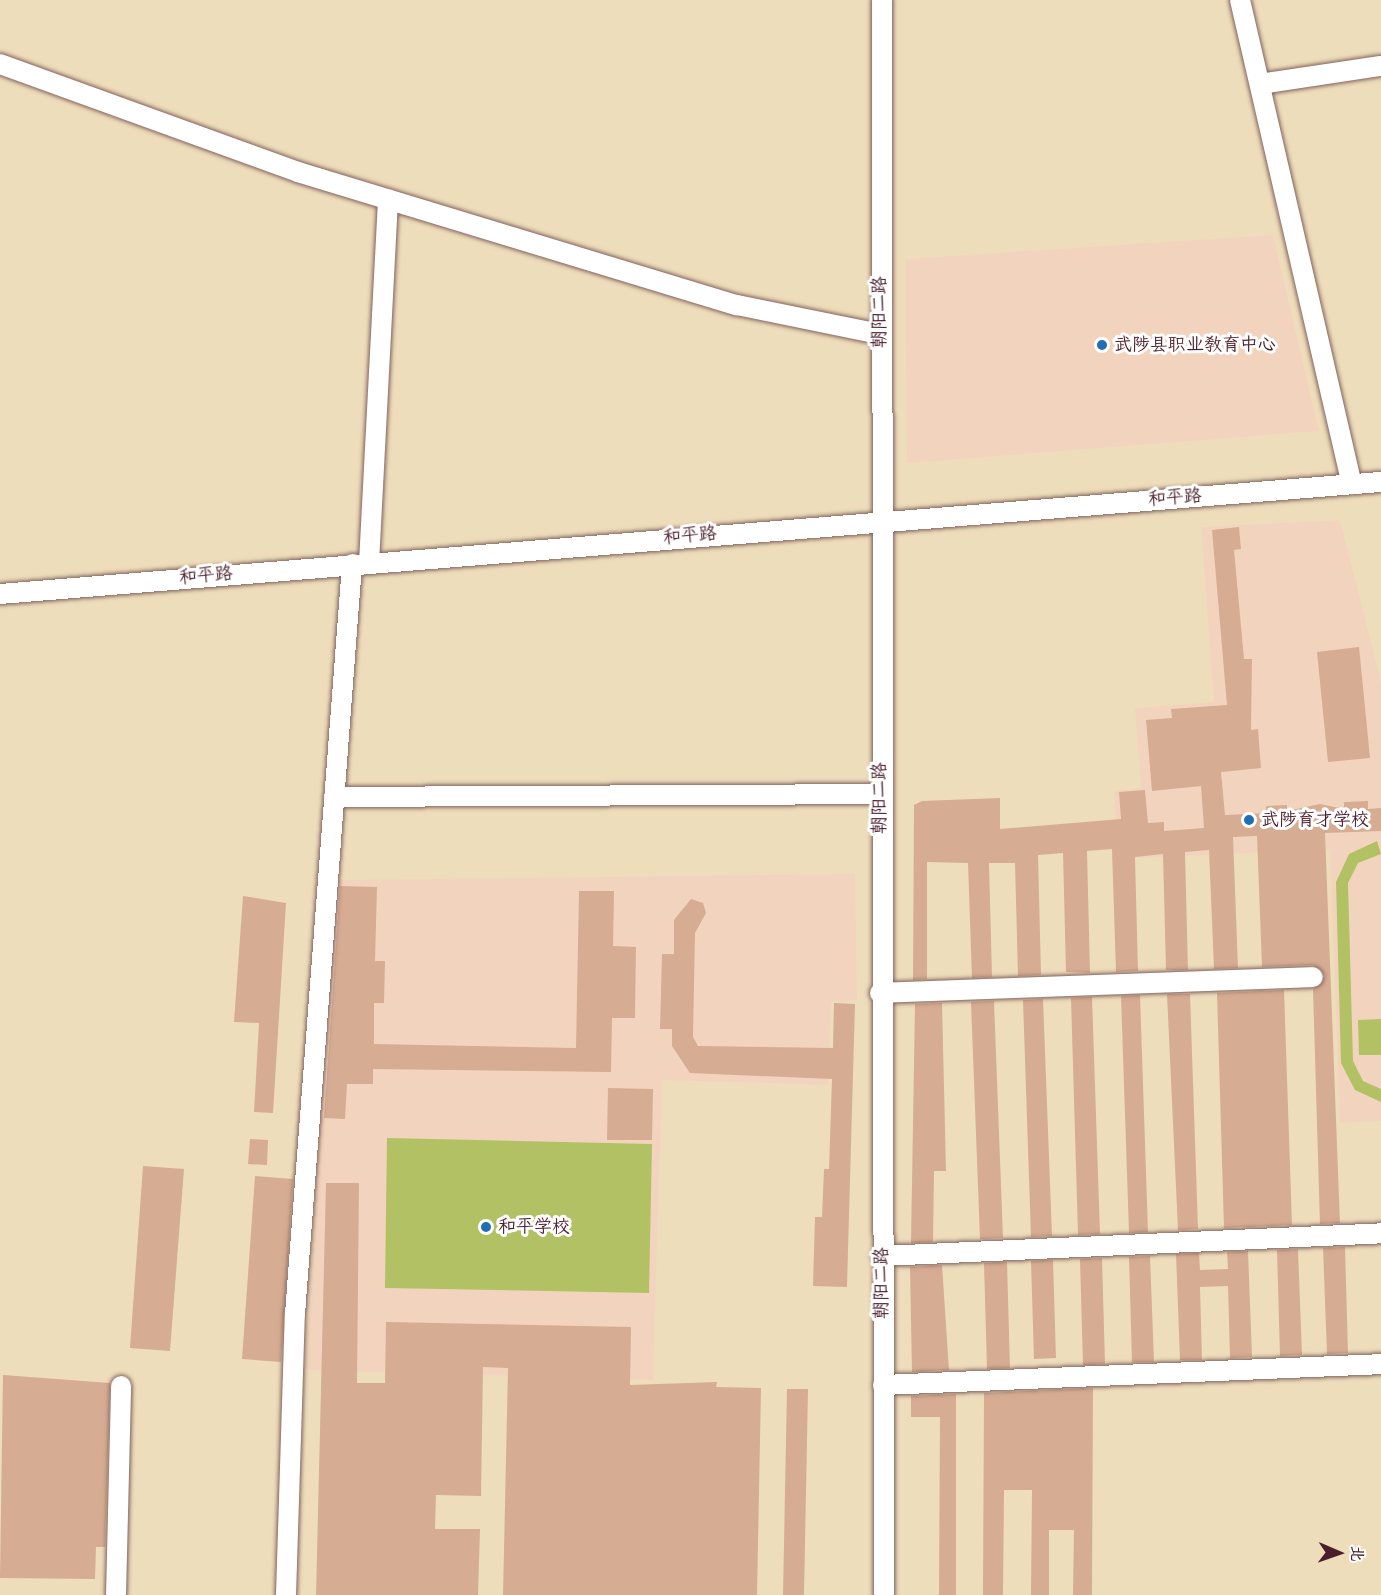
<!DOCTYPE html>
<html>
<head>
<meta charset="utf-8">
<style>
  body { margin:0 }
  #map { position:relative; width:1381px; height:1595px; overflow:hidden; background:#edb; font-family:"Architects Daughter","LXGW WenKai TC",sans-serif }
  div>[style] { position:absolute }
  .built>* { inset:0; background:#f2d4be }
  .green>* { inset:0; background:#b2c163 }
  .building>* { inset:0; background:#d6ac92 }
  .roads { filter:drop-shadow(0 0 2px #83625d) drop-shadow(0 0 2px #83625d) }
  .minor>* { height:20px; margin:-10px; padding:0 10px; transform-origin:10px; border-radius:10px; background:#fff }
  .dots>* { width:16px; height:16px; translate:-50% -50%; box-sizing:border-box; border:3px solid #fff; border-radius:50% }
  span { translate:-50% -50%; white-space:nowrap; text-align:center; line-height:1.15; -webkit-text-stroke:6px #fff; paint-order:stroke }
  .street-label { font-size:18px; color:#4a1f2b }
  .poi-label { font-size:18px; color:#4a1f2b }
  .left { translate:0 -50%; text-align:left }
  .north { position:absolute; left:1309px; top:1523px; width:60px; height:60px; -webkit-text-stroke:4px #fff; paint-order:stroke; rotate:92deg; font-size:16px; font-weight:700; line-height:24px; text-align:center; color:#4a1f2b }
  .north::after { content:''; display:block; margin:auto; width:21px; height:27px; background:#4a1f2b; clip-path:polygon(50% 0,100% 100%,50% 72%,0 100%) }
</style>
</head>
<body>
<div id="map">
  <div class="built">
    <i style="clip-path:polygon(1273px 235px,1319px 431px,907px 463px,905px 259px)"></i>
    <i style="clip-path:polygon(1340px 520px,1381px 682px,1381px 1121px,1340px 1123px,1330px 849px,1119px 859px,1114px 791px,1141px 788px,1135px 708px,1214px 702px,1201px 527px)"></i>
    <i style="clip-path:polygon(855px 874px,857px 1000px,831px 1002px,828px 1085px,662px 1080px,653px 1380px,305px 1370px,336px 880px)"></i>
  </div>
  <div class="green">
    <i style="clip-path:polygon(1377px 841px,1381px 854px,1358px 863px,1348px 883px,1353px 1061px,1363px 1081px,1381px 1089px,1381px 1102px,1355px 1090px,1341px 1063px,1336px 882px,1349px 854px)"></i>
    <i style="clip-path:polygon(1381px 1019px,1381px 1055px,1359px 1055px,1358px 1020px)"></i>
    <i style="clip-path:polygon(387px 1138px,652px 1144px,649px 1293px,385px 1288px)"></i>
  </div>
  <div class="building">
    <i style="clip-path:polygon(1239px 527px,1241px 549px,1234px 550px,1244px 659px,1252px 659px,1251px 730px,1258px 729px,1261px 768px,1221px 772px,1225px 815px,1266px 813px,1266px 806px,1287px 805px,1287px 811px,1320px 804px,1344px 809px,1344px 802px,1368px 801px,1368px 809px,1381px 808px,1381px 831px,1325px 833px,1340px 1223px,1320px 1224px,1313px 989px,1325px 976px,1313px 965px,1262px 967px,1257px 836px,1233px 837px,1238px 968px,1214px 969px,1209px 850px,1185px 852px,1188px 970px,1166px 970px,1163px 854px,1135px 857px,1138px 971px,1116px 972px,1112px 849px,1087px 851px,1090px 973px,1066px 972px,1063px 853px,1038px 855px,1041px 975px,1018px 976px,1015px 863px,989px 863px,992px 977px,972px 978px,968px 863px,927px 862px,927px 979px,913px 980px,914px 805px,922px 801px,1000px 798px,1000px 829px,1121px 819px,1119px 792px,1145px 790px,1148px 823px,1164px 822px,1164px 831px,1204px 828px,1201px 786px,1152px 791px,1146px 720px,1172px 718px,1171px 709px,1227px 705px,1212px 530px)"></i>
    <i style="clip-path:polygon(1359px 647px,1370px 758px,1328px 762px,1317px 652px)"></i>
    <i style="clip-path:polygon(340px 886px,377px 887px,375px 961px,385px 961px,384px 1003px,374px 1003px,374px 1044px,576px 1048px,579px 891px,614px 891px,613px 946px,636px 947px,635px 1018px,612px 1018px,611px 1072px,373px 1069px,373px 1084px,347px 1084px,345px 1119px,324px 1118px)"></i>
    <i style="clip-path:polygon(243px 896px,286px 903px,273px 1113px,254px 1112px,259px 1023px,234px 1022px)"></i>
    <i style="clip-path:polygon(691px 899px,703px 903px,706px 913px,695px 933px,693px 1037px,698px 1046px,833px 1048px,834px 1003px,855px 1004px,847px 1287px,813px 1286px,815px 1217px,822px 1217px,824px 1169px,829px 1169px,832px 1079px,690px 1073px,672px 1046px,672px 1029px,660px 1029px,662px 954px,674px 954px,674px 920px)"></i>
    <i style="clip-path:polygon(1284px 990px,1292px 1225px,1224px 1228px,1217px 993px)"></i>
    <i style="clip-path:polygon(1167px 994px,1190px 994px,1198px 1229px,1178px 1230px)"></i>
    <i style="clip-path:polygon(1140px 995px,1148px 1232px,1129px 1233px,1121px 996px)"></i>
    <i style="clip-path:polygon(1092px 997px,1100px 1234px,1078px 1235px,1071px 998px)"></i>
    <i style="clip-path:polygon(1043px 999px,1052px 1236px,1031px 1237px,1023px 1000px)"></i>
    <i style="clip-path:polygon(994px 1001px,1003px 1238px,980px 1239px,971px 1002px)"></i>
    <i style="clip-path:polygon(942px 1003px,946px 1171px,934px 1171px,933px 1242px,911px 1243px,915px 1004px)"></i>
    <i style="clip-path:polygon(608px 1088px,653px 1089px,652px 1140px,607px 1140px)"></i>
    <i style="clip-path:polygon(250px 1139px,268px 1140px,267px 1165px,248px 1164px)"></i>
    <i style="clip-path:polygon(143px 1166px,184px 1169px,170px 1351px,130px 1348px)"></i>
    <i style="clip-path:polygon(255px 1176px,293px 1179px,281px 1362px,242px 1359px)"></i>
    <i style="clip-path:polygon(326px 1183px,359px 1183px,357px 1383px,385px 1383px,386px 1322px,631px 1327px,630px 1385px,717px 1382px,716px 1387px,761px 1388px,757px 1595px,503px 1595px,508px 1368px,483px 1367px,481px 1496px,436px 1495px,435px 1529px,480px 1529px,478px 1595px,316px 1595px)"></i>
    <i style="clip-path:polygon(1345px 1247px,1348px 1353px,1327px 1354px,1323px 1248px)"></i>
    <i style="clip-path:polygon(1298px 1249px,1302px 1355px,1280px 1356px,1277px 1250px)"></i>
    <i style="clip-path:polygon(1248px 1251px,1252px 1357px,1230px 1358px,1228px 1286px,1200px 1287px,1202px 1360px,1180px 1360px,1176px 1254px,1199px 1253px,1200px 1270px,1228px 1269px,1227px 1252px)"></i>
    <i style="clip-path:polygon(1150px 1256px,1154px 1362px,1132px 1362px,1129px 1257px)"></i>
    <i style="clip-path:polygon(1102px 1258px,1105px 1364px,1083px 1365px,1080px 1259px)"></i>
    <i style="clip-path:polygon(1053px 1260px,1056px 1358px,1034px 1359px,1031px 1261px)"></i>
    <i style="clip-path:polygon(1007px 1262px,1010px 1368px,987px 1369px,984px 1263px)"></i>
    <i style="clip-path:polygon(942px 1265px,949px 1370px,912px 1372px,910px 1267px)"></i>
    <i style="clip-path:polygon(3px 1375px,110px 1383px,105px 1547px,96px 1547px,95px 1579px,0 1578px)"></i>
    <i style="clip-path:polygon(1093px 1388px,1092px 1595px,1073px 1595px,1074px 1530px,1049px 1530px,1049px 1595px,1031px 1595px,1032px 1490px,1004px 1490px,1003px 1595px,983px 1595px,984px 1393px)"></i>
    <i style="clip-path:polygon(787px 1389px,808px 1389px,804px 1595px,783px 1595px)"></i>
    <i style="clip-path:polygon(956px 1394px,956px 1595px,939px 1595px,940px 1417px,911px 1417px,911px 1396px)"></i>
  </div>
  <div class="roads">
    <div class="minor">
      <i style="left:882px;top:0;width:1595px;rotate:89.93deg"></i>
      <i style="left:1240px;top:0;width:497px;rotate:77deg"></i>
      <i style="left:0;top:64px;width:317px;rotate:19.9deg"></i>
      <i style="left:298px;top:172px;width:459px;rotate:16.9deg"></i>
      <i style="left:737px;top:305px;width:146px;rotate:11.5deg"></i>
      <i style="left:1260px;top:84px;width:122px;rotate:-8.5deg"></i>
      <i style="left:369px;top:563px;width:364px;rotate:-87deg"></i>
      <i style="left:0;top:594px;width:1386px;rotate:-4.64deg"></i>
      <i style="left:334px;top:797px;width:546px;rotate:-0.31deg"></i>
      <i style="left:880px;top:993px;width:433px;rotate:-2.1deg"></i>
      <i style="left:882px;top:1256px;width:500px;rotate:-2.6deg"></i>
      <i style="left:883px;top:1385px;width:498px;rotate:-2.4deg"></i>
      <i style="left:116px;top:1595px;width:209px;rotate:-88.6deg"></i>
      <i style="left:286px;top:1595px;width:281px;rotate:-88.2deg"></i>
      <i style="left:295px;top:1314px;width:752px;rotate:-85.65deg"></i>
    </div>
  </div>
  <div class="dots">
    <i style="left:1102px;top:345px;background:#1f6fb2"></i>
    <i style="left:1249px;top:820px;background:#1f6fb2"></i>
    <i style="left:486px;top:1227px;background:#1f6fb2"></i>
  </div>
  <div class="street-label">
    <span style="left:880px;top:312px;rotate:-90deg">朝阳二路</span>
    <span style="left:1175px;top:498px;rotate:-4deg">和平路</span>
    <span style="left:690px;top:536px;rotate:-5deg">和平路</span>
    <span style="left:206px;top:576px;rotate:-5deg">和平路</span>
    <span style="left:880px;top:798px;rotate:-90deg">朝阳二路</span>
    <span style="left:882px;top:1283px;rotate:-90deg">朝阳二路</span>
  </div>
  <div class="poi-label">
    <span class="left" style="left:1114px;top:345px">武陟县职业教育中心</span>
    <span class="left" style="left:1261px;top:820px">武陟育才学校</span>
    <span class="left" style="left:498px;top:1227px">和平学校</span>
  </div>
  <div class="north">北</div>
</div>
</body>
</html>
